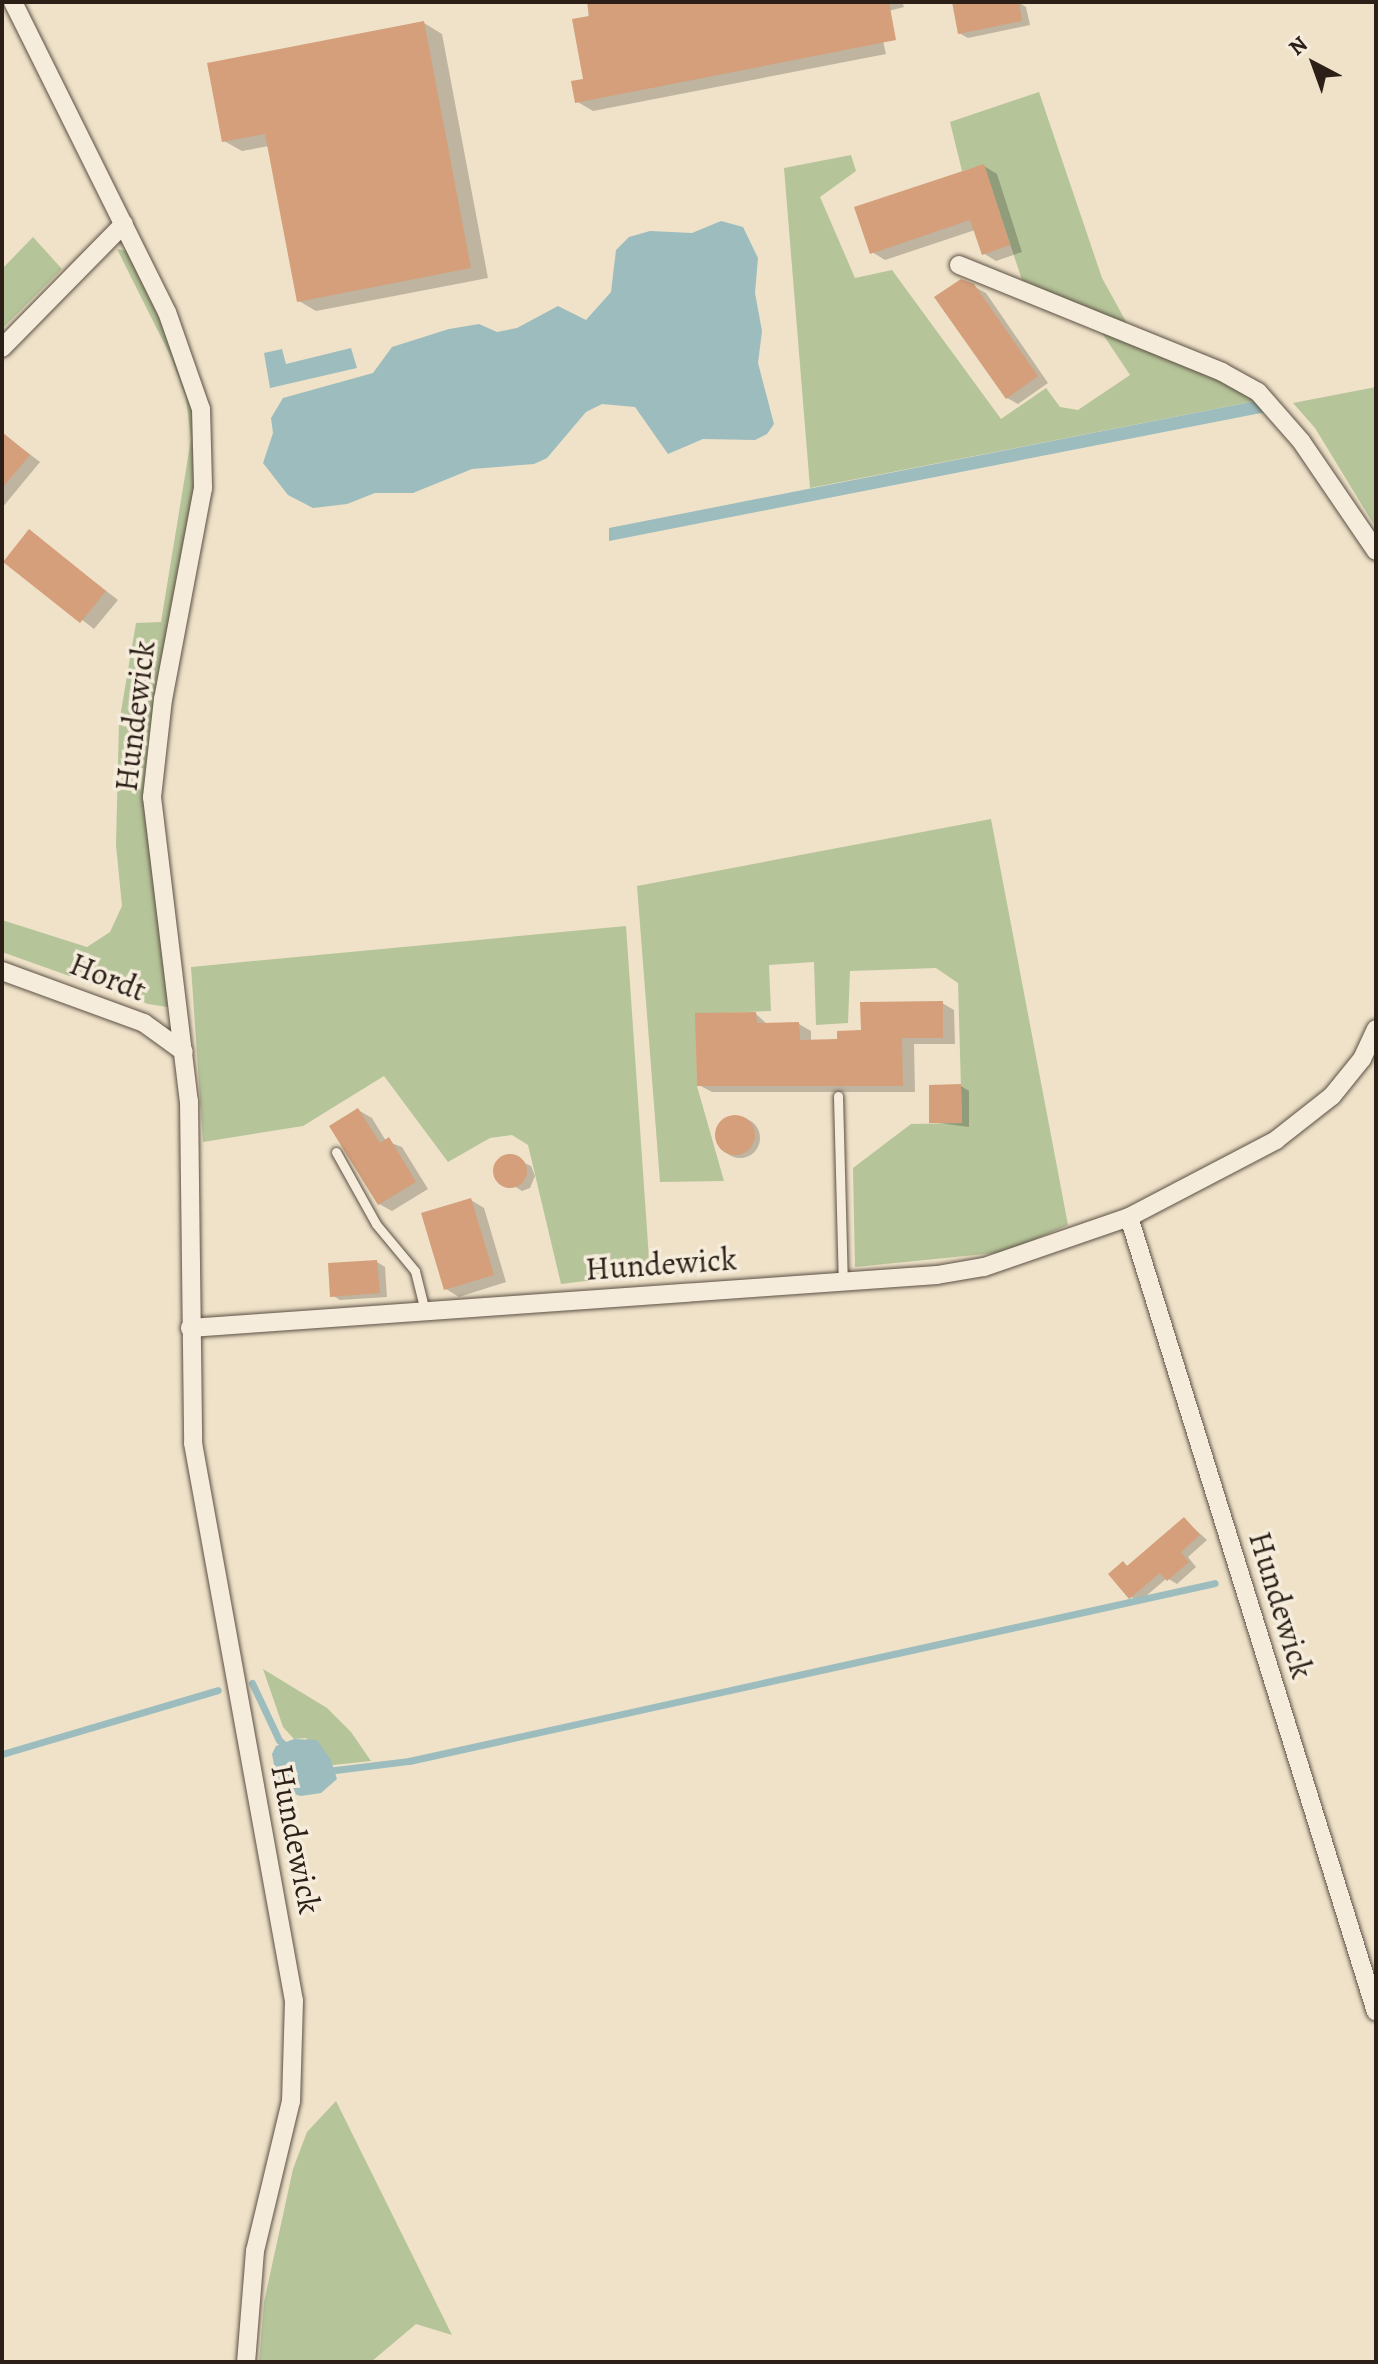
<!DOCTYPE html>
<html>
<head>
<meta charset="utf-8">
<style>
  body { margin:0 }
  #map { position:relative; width:1378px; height:2364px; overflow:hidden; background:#efe2c9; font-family:Alegreya,serif }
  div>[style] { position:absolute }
  .green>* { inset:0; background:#b6c499 }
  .water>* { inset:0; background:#9cbcbe }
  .shadow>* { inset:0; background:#0003 }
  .round { border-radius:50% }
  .stream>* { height:7px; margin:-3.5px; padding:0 3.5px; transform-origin:3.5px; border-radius:3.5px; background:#9cbcbe }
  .building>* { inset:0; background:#d49f7a }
  .roads { filter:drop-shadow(0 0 2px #5c5044) drop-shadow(0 0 2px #5c5044) }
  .service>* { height:9px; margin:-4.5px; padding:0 4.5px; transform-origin:4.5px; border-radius:4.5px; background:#f5ecdc }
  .minor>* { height:18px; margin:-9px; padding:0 9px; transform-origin:9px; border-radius:9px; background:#f5ecdc }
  span { translate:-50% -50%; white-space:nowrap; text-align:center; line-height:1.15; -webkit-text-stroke:7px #f5ecdc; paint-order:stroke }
  .street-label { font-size:32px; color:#2b1f17 }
  .frame { position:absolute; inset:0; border:4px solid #2b1f17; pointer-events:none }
  .north { position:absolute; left:1274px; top:24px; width:80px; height:80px; -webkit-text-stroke:6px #f5ecdc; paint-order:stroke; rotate:319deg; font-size:22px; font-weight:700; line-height:32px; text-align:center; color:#2b1f17 }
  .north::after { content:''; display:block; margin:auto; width:28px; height:36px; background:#2b1f17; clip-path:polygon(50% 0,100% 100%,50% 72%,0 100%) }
</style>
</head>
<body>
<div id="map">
  <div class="green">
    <i style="clip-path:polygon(1039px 92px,1102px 278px,1129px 327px,1022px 280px,984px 165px,962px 171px,950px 122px)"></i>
    <i style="clip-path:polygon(851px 155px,856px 171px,820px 197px,855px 278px,892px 270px,1001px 419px,1046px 388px,1060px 407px,1078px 410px,1130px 375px,1100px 330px,1230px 381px,1256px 401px,810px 488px,784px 168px)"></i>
    <i style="clip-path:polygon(33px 237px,62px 269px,2px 329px,2px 269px)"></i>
    <i style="clip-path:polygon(117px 249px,127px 251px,140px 269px,195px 393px,199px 481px,149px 747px,174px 1008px,148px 1004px,2px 952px,2px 920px,87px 947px,110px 932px,122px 906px,116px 845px,119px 723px,136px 623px,161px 622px,191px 439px,186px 398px,171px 357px)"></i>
    <i style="clip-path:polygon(1376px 387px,1376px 528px,1315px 428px,1293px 403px)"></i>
    <i style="clip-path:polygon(991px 819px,1068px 1225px,1005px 1252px,855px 1267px,853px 1168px,911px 1124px,962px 1123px,958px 983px,936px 968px,850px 971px,848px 1023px,816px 1025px,814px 962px,769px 965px,771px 1011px,696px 1014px,697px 1086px,724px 1181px,660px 1182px,637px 886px)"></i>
    <i style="clip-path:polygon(626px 926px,650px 1273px,561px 1284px,528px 1145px,512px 1135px,490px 1138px,448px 1162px,384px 1076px,303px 1126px,203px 1142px,191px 967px)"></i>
    <i style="clip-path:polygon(263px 1669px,327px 1708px,351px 1732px,371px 1761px,333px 1765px,306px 1738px,294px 1739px,283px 1727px)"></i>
    <i style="clip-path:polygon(336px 2101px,452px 2335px,416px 2324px,371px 2362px,259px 2362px,264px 2302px,293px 2169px,307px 2132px)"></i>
  </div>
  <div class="water">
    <i style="clip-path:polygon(721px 221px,743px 227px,758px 258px,755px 293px,762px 331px,758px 363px,774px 424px,767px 434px,755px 440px,703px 439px,668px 454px,635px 407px,602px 404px,586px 412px,547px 458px,534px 464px,472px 469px,413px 493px,375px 493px,347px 504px,313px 508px,288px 495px,263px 463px,273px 433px,271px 418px,283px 398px,373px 373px,392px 347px,449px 329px,479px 324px,497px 332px,517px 328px,558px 306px,586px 320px,611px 292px,616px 250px,629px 237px,650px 231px,692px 233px)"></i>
    <i style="clip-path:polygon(351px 348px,357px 368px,270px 388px,264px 353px,282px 349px,286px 364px)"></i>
    <i style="clip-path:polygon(1256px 401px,1266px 412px,609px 541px,609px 528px)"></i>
    <i style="clip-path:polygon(294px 1739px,317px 1740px,331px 1760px,337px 1779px,321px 1793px,301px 1796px,286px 1792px,277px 1780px,272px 1754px,276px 1746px)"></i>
  </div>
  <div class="shadow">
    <i style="clip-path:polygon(589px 2px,902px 2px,904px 7px,877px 14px,886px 54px,593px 111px,576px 101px,586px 80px)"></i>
    <i style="clip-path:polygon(1018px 2px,1026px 7px,1030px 25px,968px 38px,959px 33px)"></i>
    <i style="clip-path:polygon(424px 23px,442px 34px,488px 278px,316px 311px,299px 301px,269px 146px,242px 151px,224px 141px)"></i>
    <i style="clip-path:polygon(984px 166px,997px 174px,1022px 252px,996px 261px,983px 253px,975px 230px,885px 260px,872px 252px)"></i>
    <i style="clip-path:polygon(973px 286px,986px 293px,1048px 383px,1018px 404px,1007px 398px)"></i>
    <i style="clip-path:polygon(2px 433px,40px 462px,2px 508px)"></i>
    <i style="clip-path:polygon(29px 532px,118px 600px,94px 629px,6px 561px)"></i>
    <i style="clip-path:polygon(942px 1003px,954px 1010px,955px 1044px,914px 1044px,915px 1092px,712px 1092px,699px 1085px,756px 1014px,768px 1025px,799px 1024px,811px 1031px,811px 1041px,839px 1041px)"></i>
    <i style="clip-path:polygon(961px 1086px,969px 1091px,969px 1127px,931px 1122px)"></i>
    <i style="clip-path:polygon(358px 1110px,372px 1118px,386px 1141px,402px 1147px,428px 1189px,392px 1211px,379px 1204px)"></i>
    <i class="round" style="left:720px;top:1118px;width:40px;height:40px"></i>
    <i style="clip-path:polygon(509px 1156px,531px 1166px,535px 1176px,530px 1188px,522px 1191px,496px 1174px,497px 1163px)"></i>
    <i style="clip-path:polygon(471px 1200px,484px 1208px,506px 1282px,459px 1297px,446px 1289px)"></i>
    <i style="clip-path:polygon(377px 1262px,385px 1267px,387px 1297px,340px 1300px,332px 1295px)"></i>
    <i style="clip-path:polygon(1185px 1520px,1207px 1540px,1188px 1557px,1196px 1567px,1177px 1584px,1167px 1578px,1139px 1602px,1131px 1597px,1123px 1563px,1129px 1567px)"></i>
  </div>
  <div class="stream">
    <i style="left:252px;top:1683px;width:63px;rotate:64.7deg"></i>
    <i style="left:279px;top:1740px;width:15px;rotate:42deg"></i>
    <i style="left:2px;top:1754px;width:225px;rotate:-16.5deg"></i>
    <i style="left:327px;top:1771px;width:83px;rotate:-7deg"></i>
    <i style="left:409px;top:1761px;width:825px;rotate:-12.45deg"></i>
  </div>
  <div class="building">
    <i style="clip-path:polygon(587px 2px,889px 2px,896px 40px,575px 103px,571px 81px,583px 79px,572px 19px,589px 16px)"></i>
    <i style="clip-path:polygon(952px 2px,1019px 2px,1022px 21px,958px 34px)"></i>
    <i style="clip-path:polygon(424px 21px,471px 268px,297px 302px,265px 134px,222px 142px,207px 63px)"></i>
    <i style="clip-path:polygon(984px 164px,1010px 245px,982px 255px,970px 220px,870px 254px,854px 207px)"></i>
    <i style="clip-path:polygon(961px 279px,974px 284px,1038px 376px,1006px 399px,934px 297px)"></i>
    <i style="clip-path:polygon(2px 432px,30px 455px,2px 488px)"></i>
    <i style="clip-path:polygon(29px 529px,106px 591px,80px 623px,3px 562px)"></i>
    <i style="clip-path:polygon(943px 1001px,943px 1038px,902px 1038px,903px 1086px,697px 1086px,695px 1013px,756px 1012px,757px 1023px,799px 1022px,800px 1040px,837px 1039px,837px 1031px,861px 1030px,860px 1002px)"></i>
    <i style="clip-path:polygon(961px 1084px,962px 1123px,929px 1123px,929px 1085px)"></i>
    <i style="clip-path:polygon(358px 1108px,380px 1143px,389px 1137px,416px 1182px,378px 1205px,329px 1126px)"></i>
    <i class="round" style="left:715px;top:1115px;width:40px;height:40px"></i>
    <i class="round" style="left:493px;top:1154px;width:34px;height:34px"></i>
    <i style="clip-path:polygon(471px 1198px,494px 1275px,444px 1290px,421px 1213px)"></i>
    <i style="clip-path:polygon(377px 1260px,380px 1293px,330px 1297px,328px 1263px)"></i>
    <i style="clip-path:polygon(1184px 1517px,1200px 1535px,1181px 1552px,1189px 1562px,1167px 1581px,1160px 1573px,1129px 1599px,1108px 1574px,1123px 1561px,1127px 1566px)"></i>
  </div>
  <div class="roads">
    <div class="service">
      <i style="left:838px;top:1096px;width:186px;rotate:88.5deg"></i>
      <i style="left:336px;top:1152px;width:82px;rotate:60.9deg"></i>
      <i style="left:376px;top:1224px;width:61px;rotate:50.3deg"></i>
      <i style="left:415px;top:1271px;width:41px;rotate:76deg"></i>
    </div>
    <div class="minor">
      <i style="left:13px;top:2px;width:346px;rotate:63.6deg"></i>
      <i style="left:167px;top:312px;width:103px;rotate:70.7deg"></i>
      <i style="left:201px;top:409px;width:79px;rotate:88.5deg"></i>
      <i style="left:203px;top:488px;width:215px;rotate:100.7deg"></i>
      <i style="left:163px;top:699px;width:99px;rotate:96.4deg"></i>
      <i style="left:152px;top:797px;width:306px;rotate:83.1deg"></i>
      <i style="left:189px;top:1101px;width:342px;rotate:89.3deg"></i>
      <i style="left:193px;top:1443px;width:567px;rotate:79.74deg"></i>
      <i style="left:294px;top:2001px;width:100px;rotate:91.7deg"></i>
      <i style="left:291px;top:2101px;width:154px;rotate:103.5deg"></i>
      <i style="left:255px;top:2251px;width:111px;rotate:94.6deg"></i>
      <i style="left:959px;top:265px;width:284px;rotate:22.1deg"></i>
      <i style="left:1222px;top:372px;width:41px;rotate:29.1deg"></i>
      <i style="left:1258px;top:392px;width:65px;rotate:48.7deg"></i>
      <i style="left:1301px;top:441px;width:133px;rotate:55.7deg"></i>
      <i style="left:2px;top:348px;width:174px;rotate:-45.5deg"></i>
      <i style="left:2px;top:971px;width:151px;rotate:20.1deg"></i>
      <i style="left:144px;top:1023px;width:49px;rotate:35.9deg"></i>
      <i style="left:1129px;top:1217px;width:832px;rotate:72.74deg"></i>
      <i style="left:190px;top:1328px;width:749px;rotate:-4.06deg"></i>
      <i style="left:937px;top:1275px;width:48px;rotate:-9.7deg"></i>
      <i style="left:984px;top:1267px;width:153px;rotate:-19deg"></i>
      <i style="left:1129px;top:1217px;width:166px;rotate:-27.6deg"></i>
      <i style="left:1276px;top:1140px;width:71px;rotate:-38.2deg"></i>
      <i style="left:1332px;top:1096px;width:48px;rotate:-51deg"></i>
      <i style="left:1362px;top:1059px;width:33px;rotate:-65deg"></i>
    </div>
  </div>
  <div class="street-label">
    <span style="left:135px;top:716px;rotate:-83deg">Hundewick</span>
    <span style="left:108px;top:977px;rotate:22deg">Hordt</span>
    <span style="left:661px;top:1264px;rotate:-4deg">Hundewick</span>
    <span style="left:1281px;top:1605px;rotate:73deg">Hundewick</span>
    <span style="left:296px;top:1839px;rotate:79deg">Hundewick</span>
  </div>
  <div class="frame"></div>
  <div class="north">N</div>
</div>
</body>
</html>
